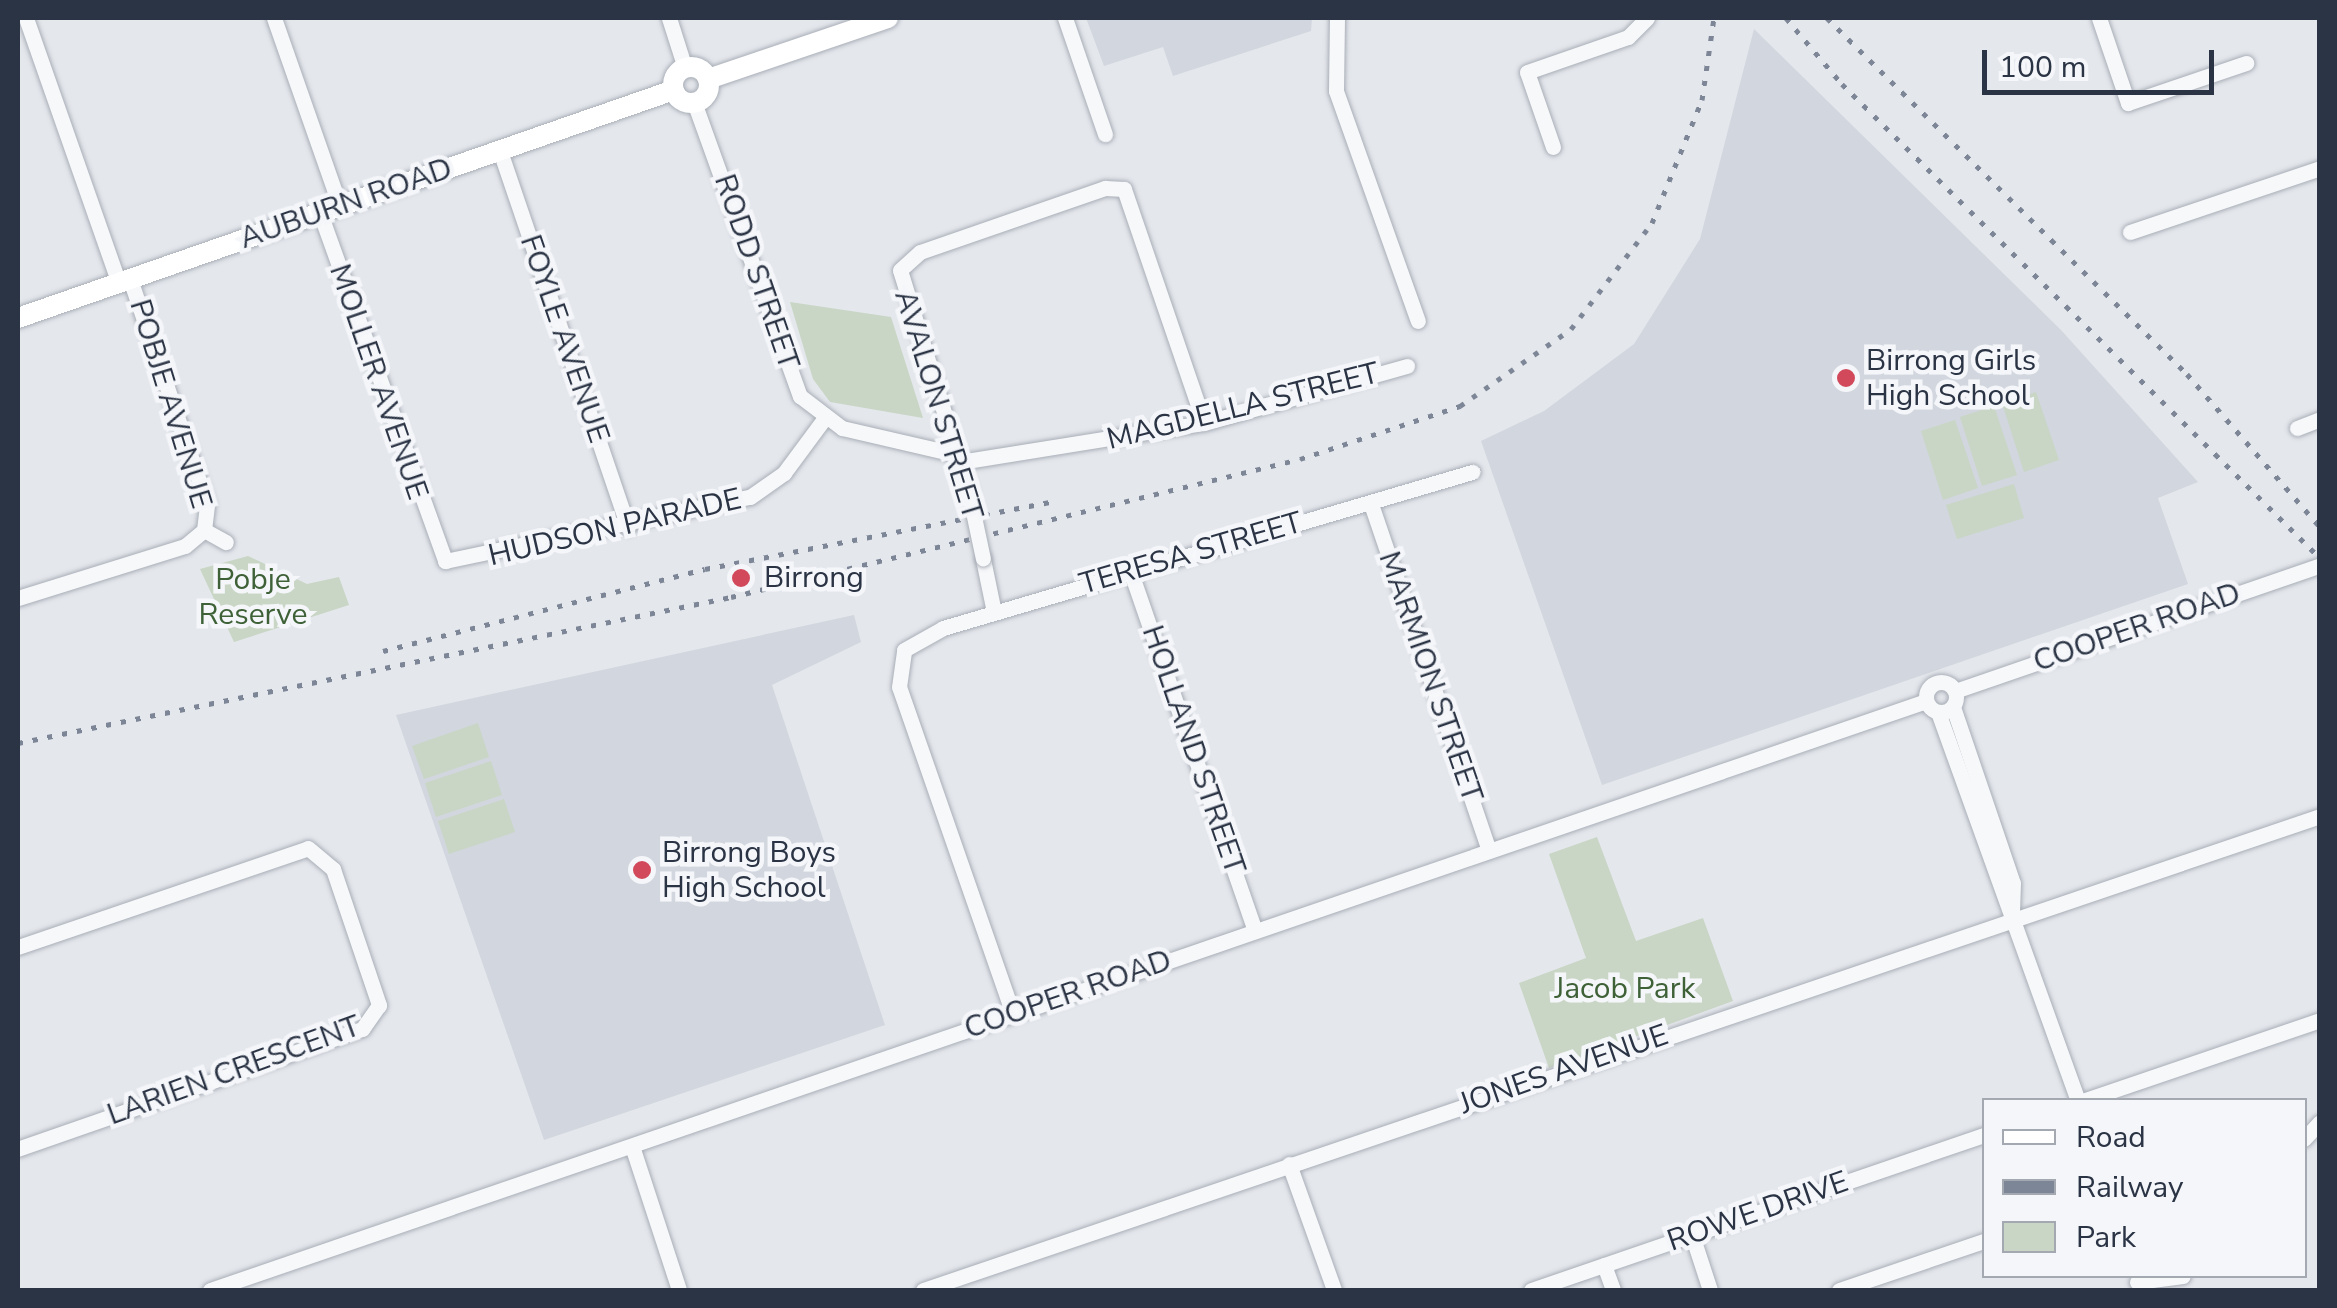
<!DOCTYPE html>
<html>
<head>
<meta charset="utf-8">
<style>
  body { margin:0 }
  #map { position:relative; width:2337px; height:1308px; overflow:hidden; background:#e4e7ec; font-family:"Nunito Sans",sans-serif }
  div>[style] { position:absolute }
  .built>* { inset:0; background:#d2d6de }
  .green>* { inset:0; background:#c9d6c5 }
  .roads { filter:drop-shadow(0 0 2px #a9aeb7) drop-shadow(0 0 2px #a9aeb7) }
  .minor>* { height:15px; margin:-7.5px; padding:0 7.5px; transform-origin:7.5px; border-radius:7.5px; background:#f7f8fa }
  .minor>.ring { margin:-7.5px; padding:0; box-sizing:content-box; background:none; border:15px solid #f7f8fa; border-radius:50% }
  .major>* { height:20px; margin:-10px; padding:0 10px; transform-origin:10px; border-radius:10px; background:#fff }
  .major>.ring { margin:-10px; padding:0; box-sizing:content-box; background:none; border:20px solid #fff; border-radius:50% }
  .rail>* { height:5px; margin-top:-2.5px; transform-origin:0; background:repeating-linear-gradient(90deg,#7d8696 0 5px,transparent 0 15px) }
  .bridges { filter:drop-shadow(0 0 2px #a9aeb7) drop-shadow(0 0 2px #a9aeb7) }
  .minor-bridge>* { height:15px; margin:-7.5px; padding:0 7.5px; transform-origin:7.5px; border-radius:7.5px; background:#f7f8fa }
  .dots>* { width:28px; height:28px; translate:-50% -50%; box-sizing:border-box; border:5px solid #f4f6f9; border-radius:50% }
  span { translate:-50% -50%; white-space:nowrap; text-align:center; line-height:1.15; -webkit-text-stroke:9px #f4f6f9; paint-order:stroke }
  .street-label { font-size:30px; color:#2b3445 }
  .poi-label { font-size:30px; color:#2b3445 }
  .left { translate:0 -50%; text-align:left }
  .park-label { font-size:30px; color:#3f6138 }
  .frame { position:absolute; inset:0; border:20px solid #2b3445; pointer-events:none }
  .legend { position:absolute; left:1982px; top:1098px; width:325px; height:180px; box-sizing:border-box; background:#f4f6f9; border:2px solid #a4a8b1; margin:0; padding:12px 18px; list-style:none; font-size:30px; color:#2b3445 }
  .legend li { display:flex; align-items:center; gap:20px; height:50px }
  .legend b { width:50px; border:2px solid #a4a8b1 }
  .scale { position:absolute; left:1982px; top:50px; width:232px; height:45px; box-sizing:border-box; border:5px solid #2b3445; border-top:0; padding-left:12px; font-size:30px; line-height:35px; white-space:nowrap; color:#2b3445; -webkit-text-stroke:8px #f4f6f9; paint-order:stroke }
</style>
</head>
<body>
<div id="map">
  <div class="built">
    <i style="clip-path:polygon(1086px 18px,1312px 18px,1311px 31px,1173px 76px,1163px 47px,1104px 66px)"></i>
    <i style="clip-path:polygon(1754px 29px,2061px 330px,2198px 482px,2158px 498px,2188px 584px,1602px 785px,1481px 441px,1544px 411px,1634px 344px,1700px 239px)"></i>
    <i style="clip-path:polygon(854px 615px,861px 642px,772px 685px,885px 1025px,544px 1140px,396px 715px)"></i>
  </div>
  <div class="green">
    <i style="clip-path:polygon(790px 302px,891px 317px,923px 418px,830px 402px,813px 379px)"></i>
    <i style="clip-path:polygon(2036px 392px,2059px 460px,2024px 472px,2002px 403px)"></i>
    <i style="clip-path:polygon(1994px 406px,2017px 475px,1982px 486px,1960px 417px)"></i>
    <i style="clip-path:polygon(1955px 420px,1978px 488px,1943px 500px,1921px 431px)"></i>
    <i style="clip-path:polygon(2014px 484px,2024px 518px,1957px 539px,1946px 505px)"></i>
    <i style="clip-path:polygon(248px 556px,307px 584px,339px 577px,349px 605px,234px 642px,200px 569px)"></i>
    <i style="clip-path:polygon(478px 723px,489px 757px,424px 779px,412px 746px)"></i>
    <i style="clip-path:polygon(491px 761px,502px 795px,436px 817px,425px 783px)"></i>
    <i style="clip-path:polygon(504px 799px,515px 832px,449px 854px,438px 821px)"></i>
    <i style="clip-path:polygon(1597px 837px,1636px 941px,1703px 918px,1733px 1001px,1549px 1068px,1519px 983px,1586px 958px,1549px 854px)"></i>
  </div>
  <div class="roads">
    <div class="minor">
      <i style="left:26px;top:18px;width:281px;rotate:70.7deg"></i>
      <i style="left:274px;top:18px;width:199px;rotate:70.7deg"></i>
      <i style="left:669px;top:18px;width:52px;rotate:72.3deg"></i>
      <i style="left:1065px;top:18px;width:123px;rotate:71deg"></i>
      <i style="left:1337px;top:18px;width:73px;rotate:90.8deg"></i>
      <i style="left:1336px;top:91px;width:244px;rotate:70.4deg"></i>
      <i style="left:2099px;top:18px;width:90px;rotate:71.2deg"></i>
      <i style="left:2128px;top:103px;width:125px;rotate:-18.7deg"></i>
      <i style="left:694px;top:102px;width:313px;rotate:70.2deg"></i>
      <i style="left:800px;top:396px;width:53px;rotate:37.3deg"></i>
      <i style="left:842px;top:428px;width:116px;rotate:13deg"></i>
      <i style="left:1553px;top:147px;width:79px;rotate:-109.1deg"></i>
      <i style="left:1527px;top:72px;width:107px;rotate:-19.1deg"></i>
      <i style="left:1628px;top:37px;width:27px;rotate:-45deg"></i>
      <i style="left:500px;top:151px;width:397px;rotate:71.2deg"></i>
      <i style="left:320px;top:213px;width:370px;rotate:70.2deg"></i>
      <i style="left:445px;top:561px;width:312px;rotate:-11.9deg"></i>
      <i style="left:750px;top:497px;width:42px;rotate:-35.2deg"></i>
      <i style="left:784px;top:473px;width:67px;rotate:-53.5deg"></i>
      <i style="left:2130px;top:232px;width:200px;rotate:-18.6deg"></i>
      <i style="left:2297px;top:428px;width:25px;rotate:-21deg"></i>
      <i style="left:960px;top:462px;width:247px;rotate:-9.1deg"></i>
      <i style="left:1204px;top:423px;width:211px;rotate:-15.7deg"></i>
      <i style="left:969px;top:493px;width:233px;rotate:-107.2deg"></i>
      <i style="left:900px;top:270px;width:27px;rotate:-42deg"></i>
      <i style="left:920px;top:252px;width:196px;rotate:-19.1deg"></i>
      <i style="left:1105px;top:188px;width:19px;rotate:3deg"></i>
      <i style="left:1124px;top:189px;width:247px;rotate:71.1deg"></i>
      <i style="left:1371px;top:504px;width:366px;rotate:71.2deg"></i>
      <i style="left:204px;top:530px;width:25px;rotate:29deg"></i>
      <i style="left:983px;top:559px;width:54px;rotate:78.3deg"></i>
      <i style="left:1130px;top:570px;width:382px;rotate:70.9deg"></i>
      <i style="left:18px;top:598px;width:175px;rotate:-17.3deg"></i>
      <i style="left:185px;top:546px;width:25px;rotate:-40deg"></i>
      <i style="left:204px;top:530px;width:26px;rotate:-83deg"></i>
      <i style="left:207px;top:504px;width:238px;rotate:-108.9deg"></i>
      <i class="ring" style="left:1926px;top:682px;width:15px;height:15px"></i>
      <i style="left:1955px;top:691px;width:386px;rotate:-19deg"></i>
      <i style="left:1953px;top:707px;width:186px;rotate:71.2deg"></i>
      <i style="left:2013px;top:883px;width:27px;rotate:92deg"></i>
      <i style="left:1938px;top:712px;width:412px;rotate:70.2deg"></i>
      <i style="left:18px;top:947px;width:306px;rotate:-18.8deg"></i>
      <i style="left:308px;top:848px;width:33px;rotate:40deg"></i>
      <i style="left:333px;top:869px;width:144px;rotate:71.3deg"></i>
      <i style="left:379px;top:1005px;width:29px;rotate:125deg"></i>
      <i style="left:362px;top:1029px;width:364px;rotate:160.8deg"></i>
      <i style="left:1013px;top:1014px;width:346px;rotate:-109.2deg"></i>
      <i style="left:899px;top:687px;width:37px;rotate:-82deg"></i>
      <i style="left:904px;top:650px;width:45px;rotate:-29.4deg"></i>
      <i style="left:943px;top:628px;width:552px;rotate:-16.43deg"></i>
      <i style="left:2085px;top:1100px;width:248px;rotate:-18.8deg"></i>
      <i style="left:2304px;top:1139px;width:23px;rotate:-47deg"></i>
      <i style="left:632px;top:1146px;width:151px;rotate:71.9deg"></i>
      <i style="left:1289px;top:1164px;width:134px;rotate:70.3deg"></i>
      <i style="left:1692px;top:1235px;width:58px;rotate:71.9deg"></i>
      <i style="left:1604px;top:1265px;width:27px;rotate:70deg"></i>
      <i style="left:2137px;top:1282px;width:46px;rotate:-7.4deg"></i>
      <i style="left:210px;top:1290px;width:1814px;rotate:-18.94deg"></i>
      <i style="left:923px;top:1290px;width:1475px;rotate:-18.74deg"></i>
      <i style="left:1531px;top:1290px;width:479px;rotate:-18.9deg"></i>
      <i style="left:1839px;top:1290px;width:153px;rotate:-18.7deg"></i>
    </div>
    <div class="major">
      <i class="ring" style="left:673px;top:67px;width:16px;height:16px"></i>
      <i style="left:708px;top:79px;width:190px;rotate:-18.7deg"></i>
      <i style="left:18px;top:318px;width:694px;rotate:-19.17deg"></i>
    </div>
  </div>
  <div class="rail">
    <i style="left:1786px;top:18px;width:87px;rotate:49.7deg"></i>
    <i style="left:1842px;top:84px;width:673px;rotate:44.76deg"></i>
    <i style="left:1827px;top:18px;width:506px;rotate:44.68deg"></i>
    <i style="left:2187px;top:374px;width:203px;rotate:49deg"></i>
    <i style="left:383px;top:651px;width:332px;rotate:-14.3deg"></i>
    <i style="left:705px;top:569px;width:358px;rotate:-11deg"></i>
    <i style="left:18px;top:743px;width:728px;rotate:-11.57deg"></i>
    <i style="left:731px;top:597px;width:585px;rotate:-13.63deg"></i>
    <i style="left:1300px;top:459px;width:169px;rotate:-18.3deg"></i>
    <i style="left:1460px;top:406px;width:135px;rotate:-34.7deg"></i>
    <i style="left:1571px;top:329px;width:133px;rotate:-52.6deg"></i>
    <i style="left:1652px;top:223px;width:133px;rotate:-67.9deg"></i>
    <i style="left:1702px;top:100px;width:83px;rotate:-81.7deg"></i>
  </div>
  <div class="bridges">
    <div class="minor-bridge">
      <i style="left:969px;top:493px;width:67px;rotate:78deg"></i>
    </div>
  </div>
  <div class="dots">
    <i style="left:1846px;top:378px;background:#d1495b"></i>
    <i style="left:741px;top:578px;background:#d1495b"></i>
    <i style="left:642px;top:870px;background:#d1495b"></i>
  </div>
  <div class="street-label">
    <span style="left:346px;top:204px;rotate:-19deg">AUBURN ROAD</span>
    <span style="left:756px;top:272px;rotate:71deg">RODD STREET</span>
    <span style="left:564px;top:339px;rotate:71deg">FOYLE AVENUE</span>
    <span style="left:378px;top:382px;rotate:71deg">MOLLER AVENUE</span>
    <span style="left:170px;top:404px;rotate:73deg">POBJE AVENUE</span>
    <span style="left:938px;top:405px;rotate:73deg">AVALON STREET</span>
    <span style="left:1243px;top:407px;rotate:-14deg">MAGDELLA STREET</span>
    <span style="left:615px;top:528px;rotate:-13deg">HUDSON PARADE</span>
    <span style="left:1191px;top:554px;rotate:-16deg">TERESA STREET</span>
    <span style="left:2137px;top:628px;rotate:-19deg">COOPER ROAD</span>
    <span style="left:1430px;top:677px;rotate:71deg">MARMION STREET</span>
    <span style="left:1193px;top:750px;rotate:71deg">HOLLAND STREET</span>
    <span style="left:1068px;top:995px;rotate:-19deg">COOPER ROAD</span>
    <span style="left:1564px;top:1070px;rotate:-19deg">JONES AVENUE</span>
    <span style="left:234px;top:1071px;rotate:-20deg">LARIEN CRESCENT</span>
    <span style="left:1758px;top:1212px;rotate:-19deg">ROWE DRIVE</span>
  </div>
  <div class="poi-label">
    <span class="left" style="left:1866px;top:378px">Birrong Girls<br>High School</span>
    <span class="left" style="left:764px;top:578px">Birrong</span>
    <span class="left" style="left:662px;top:870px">Birrong Boys<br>High School</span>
  </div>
  <div class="park-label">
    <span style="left:253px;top:597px">Pobje<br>Reserve</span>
    <span style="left:1625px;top:989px">Jacob Park</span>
  </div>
  <div class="frame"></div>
  <ul class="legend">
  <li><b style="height:12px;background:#fff"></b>Road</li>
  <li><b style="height:12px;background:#7d8696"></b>Railway</li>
  <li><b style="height:28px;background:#c9d6c5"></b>Park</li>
  </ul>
  <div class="scale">100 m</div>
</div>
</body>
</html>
